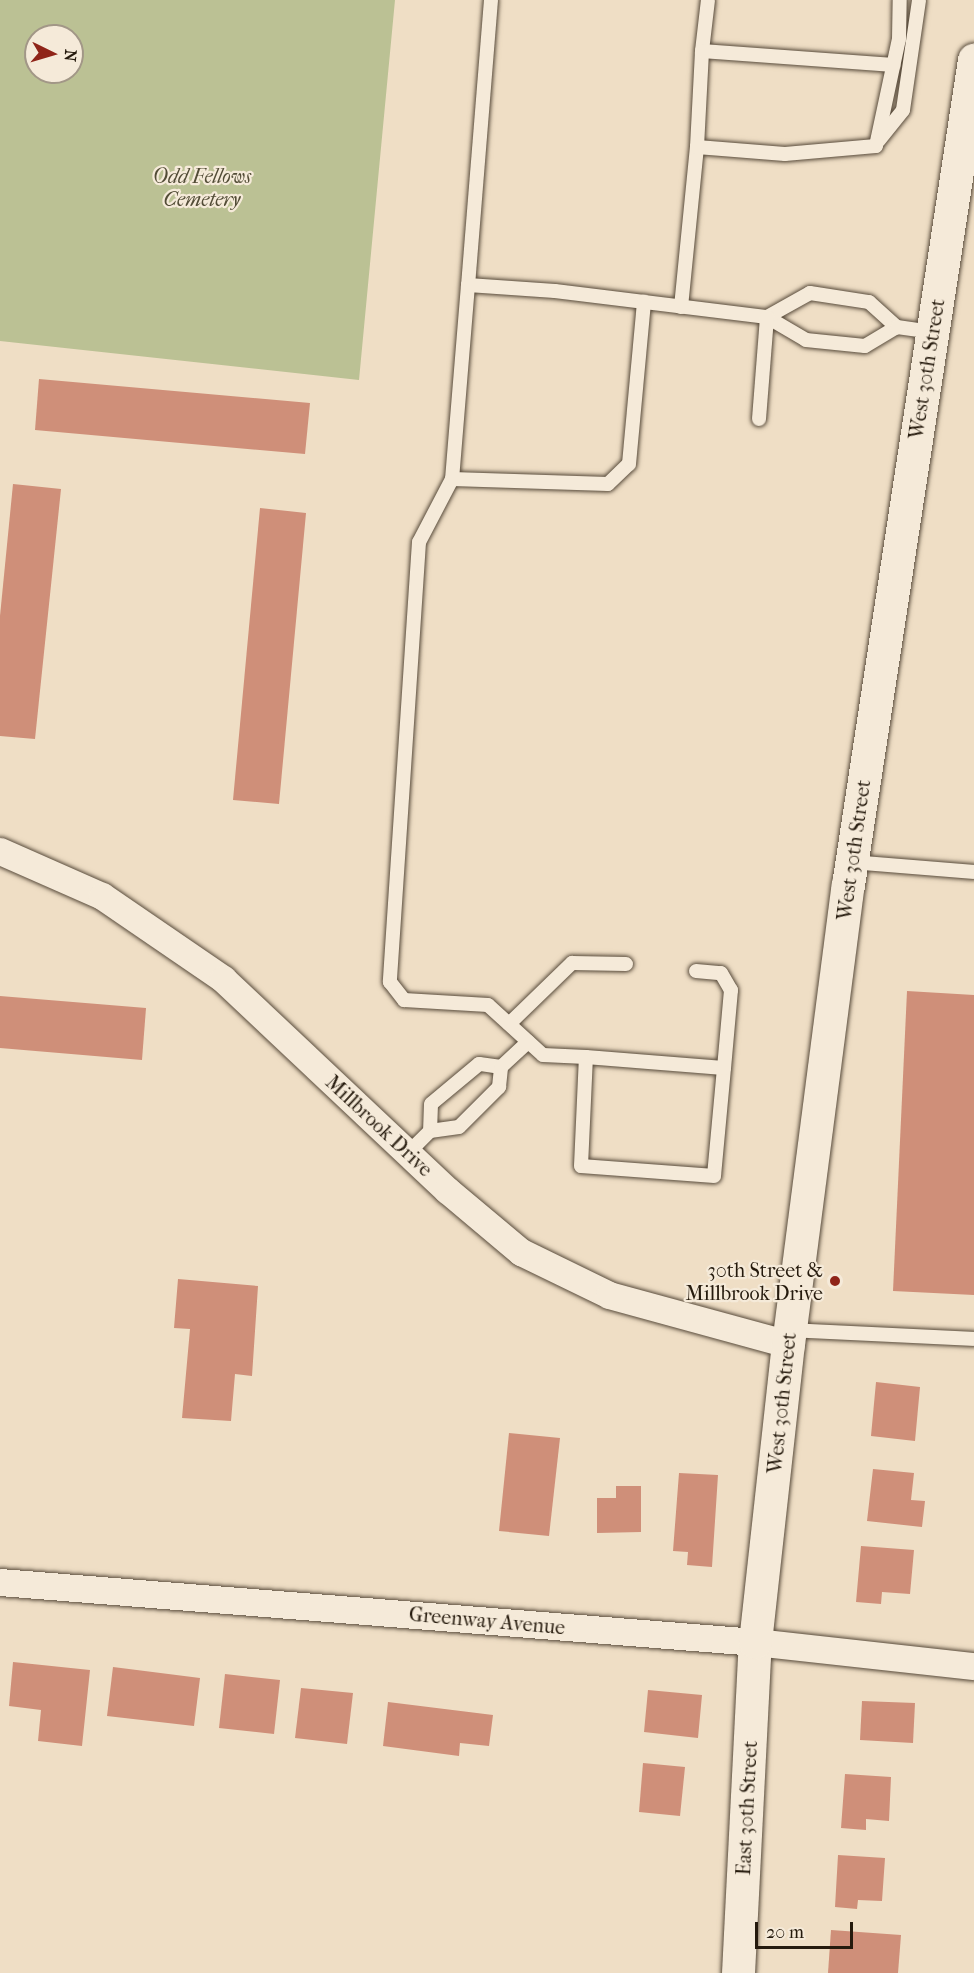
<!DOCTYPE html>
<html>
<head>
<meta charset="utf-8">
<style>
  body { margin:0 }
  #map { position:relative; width:974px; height:1973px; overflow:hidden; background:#efdec5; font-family:"IM FELL French Canon",serif }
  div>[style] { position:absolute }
  .green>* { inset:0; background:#bbc194 }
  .building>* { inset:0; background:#cf8f79 }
  .roads { filter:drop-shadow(0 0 2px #584b3b) drop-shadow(0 0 2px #584b3b) }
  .lane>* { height:14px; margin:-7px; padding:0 7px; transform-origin:7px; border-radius:7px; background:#f5ead9 }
  .street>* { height:27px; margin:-13.5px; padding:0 13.5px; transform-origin:13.5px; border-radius:13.5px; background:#f5ead9 }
  .secondary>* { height:33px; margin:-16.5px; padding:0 16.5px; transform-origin:16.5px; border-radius:16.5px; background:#f5ead9 }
  .dots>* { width:16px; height:16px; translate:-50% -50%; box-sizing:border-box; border:3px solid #f5ead9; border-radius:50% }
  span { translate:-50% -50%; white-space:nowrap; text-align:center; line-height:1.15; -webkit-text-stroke:4.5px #f5ead9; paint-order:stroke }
  .park-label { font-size:20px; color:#524c36; font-style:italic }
  .street-label { font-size:20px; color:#251a0d }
  .poi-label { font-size:20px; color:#251a0d }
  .right { translate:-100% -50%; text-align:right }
  .north { position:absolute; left:24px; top:24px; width:60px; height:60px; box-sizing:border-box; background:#f5ead9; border:2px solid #a29787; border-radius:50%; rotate:95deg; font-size:16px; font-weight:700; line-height:24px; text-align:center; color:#251a0d }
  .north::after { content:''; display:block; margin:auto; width:21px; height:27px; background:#8f2418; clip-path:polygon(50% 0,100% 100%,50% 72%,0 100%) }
  .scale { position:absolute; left:755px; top:1922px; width:98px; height:27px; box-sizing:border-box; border:3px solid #251a0d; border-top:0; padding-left:8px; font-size:18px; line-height:21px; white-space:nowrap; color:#251a0d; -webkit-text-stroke:4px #f5ead9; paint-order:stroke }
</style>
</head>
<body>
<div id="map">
  <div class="green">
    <i style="clip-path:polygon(evenodd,0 0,395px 0,359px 380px,0 341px,0 0,36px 36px,72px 36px,72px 72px,36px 72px,36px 36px)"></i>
  </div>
  <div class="building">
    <i style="clip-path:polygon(39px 379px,310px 403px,305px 454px,35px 430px)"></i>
    <i style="clip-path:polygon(13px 484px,61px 489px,35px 739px,0 736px,0 616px)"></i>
    <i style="clip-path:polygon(260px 508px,306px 513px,279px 804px,233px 800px)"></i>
    <i style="clip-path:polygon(907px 991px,974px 995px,974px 1295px,893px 1291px)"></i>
    <i style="clip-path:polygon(0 996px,146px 1008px,142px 1060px,0 1048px)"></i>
    <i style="clip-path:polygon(178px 1279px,258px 1286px,252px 1376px,235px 1374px,231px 1421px,182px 1418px,190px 1329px,174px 1328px)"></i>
    <i style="clip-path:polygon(876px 1382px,920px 1387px,915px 1441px,871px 1436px)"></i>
    <i style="clip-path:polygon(509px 1433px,560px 1438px,549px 1536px,499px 1531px)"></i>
    <i style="clip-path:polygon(873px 1469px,914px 1473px,911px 1500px,925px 1501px,922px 1527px,867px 1521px)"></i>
    <i style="clip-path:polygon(679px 1473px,718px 1475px,712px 1567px,687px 1565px,688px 1552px,673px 1551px)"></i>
    <i style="clip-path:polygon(616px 1486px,641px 1486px,641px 1532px,597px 1533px,597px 1498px,616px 1498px)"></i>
    <i style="clip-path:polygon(861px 1546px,914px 1550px,910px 1594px,882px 1592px,881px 1604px,856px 1602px)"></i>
    <i style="clip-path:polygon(13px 1662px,90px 1670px,82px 1746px,38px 1741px,41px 1710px,9px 1706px)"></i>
    <i style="clip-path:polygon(113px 1667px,200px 1678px,194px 1726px,107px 1716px)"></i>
    <i style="clip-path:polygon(225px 1674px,280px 1680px,274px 1734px,219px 1728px)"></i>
    <i style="clip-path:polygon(301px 1688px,353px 1693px,347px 1744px,295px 1738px)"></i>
    <i style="clip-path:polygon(648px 1690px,702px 1695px,698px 1738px,644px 1732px)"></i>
    <i style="clip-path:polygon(862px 1701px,915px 1703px,913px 1743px,860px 1740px)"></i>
    <i style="clip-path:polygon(388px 1702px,493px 1715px,489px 1746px,460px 1743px,459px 1756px,383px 1746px)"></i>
    <i style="clip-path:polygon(643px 1763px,685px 1767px,680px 1816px,639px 1812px)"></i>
    <i style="clip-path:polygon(845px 1774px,891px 1777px,889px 1821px,866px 1819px,866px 1830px,841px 1828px)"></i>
    <i style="clip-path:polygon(838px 1855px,885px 1858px,882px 1901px,858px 1900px,857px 1909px,835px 1907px)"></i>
    <i style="clip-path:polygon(831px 1930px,901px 1935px,898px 1973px,828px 1973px)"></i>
  </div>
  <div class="roads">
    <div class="lane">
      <i style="left:491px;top:0;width:286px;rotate:94.6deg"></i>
      <i style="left:468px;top:285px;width:87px;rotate:3.9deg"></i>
      <i style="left:555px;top:291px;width:214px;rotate:7deg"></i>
      <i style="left:767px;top:317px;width:45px;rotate:30.5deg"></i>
      <i style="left:806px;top:340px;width:59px;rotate:5.8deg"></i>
      <i style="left:865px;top:346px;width:37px;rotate:-31deg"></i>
      <i style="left:702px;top:51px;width:51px;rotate:-83.3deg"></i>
      <i style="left:879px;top:140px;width:38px;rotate:-51deg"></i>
      <i style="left:903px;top:110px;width:111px;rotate:-81.7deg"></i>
      <i style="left:697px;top:147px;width:96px;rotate:-87deg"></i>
      <i style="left:702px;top:51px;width:192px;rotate:4.2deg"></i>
      <i style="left:468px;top:285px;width:195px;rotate:94.7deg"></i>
      <i style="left:452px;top:479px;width:71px;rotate:117.6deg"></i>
      <i style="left:419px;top:542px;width:441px;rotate:93.8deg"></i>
      <i style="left:390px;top:982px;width:23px;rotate:52deg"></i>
      <i style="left:404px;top:1000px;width:84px;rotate:3.4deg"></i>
      <i style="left:488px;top:1005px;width:74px;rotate:42.3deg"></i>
      <i style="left:543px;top:1055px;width:43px;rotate:2.7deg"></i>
      <i style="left:586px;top:1057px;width:138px;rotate:4.6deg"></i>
      <i style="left:724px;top:1068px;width:108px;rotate:95.3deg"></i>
      <i style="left:714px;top:1176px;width:133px;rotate:-175.7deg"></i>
      <i style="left:581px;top:1166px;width:109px;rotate:-87.4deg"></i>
      <i style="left:681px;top:307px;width:161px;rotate:-84.3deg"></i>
      <i style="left:697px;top:147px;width:88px;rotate:4.5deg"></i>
      <i style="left:785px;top:154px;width:91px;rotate:-5deg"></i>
      <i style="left:876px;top:146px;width:109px;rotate:-77.9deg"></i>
      <i style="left:899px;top:39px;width:39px;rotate:-89deg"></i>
      <i style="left:767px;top:317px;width:49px;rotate:-29.2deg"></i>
      <i style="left:810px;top:293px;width:60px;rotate:8.7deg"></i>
      <i style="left:869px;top:302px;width:38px;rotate:42deg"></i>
      <i style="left:897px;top:327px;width:35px;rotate:8deg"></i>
      <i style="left:759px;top:419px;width:102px;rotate:-85.5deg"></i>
      <i style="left:452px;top:479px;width:156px;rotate:1.8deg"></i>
      <i style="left:608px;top:484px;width:29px;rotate:-44deg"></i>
      <i style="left:629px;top:464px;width:163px;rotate:-84.7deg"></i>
      <i style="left:852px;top:862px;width:122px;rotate:4.7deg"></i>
      <i style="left:696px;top:971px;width:25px;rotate:5deg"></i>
      <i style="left:721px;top:973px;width:20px;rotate:60deg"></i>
      <i style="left:731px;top:990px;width:78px;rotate:95.1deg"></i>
      <i style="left:509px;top:1024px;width:88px;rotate:-44.1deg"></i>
      <i style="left:572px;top:963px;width:54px;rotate:1.1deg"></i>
      <i style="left:501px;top:1067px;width:22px;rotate:-172deg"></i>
      <i style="left:479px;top:1064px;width:62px;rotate:140.2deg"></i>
      <i style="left:431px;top:1104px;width:27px;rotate:92deg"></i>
      <i style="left:430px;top:1131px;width:29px;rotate:-8deg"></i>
      <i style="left:459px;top:1127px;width:57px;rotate:-45deg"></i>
      <i style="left:499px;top:1087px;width:20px;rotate:-84deg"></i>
      <i style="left:501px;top:1067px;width:37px;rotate:-43deg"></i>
      <i style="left:408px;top:1153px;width:31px;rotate:-45deg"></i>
      <i style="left:790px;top:1330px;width:184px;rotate:2.8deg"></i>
    </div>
    <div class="street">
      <i style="left:0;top:851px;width:111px;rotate:23.8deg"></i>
      <i style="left:102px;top:896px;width:147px;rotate:34.4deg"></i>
      <i style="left:223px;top:979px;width:308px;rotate:43.3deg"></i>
      <i style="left:447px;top:1190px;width:97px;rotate:40deg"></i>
      <i style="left:521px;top:1252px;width:98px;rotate:26deg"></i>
      <i style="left:609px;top:1295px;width:186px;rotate:15.3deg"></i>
      <i style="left:0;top:1582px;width:757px;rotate:4.54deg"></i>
      <i style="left:755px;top:1642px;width:220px;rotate:6.3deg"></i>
    </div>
    <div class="secondary">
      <i style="left:738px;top:1973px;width:331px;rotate:-87.1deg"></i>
      <i style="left:755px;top:1642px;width:300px;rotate:-83.7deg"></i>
      <i style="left:788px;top:1344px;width:463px;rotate:-82.6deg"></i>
      <i style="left:848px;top:885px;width:835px;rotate:-81.32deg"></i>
    </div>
  </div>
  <div class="dots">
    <i style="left:835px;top:1281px;background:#8f2418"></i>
  </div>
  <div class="park-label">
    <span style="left:202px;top:188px">Odd Fellows<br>Cemetery</span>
  </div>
  <div class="street-label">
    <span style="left:927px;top:369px;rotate:-81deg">West 30th Street</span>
    <span style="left:854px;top:850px;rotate:-82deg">West 30th Street</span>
    <span style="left:379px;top:1126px;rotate:43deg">Millbrook Drive</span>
    <span style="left:782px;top:1403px;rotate:-84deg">West 30th Street</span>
    <span style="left:487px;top:1621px;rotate:5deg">Greenway Avenue</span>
    <span style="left:747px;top:1808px;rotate:-87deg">East 30th Street</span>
  </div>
  <div class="poi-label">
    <span class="right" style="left:823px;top:1282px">30th Street &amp;<br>Millbrook Drive</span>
  </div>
  <div class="north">N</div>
  <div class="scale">20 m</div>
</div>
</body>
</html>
